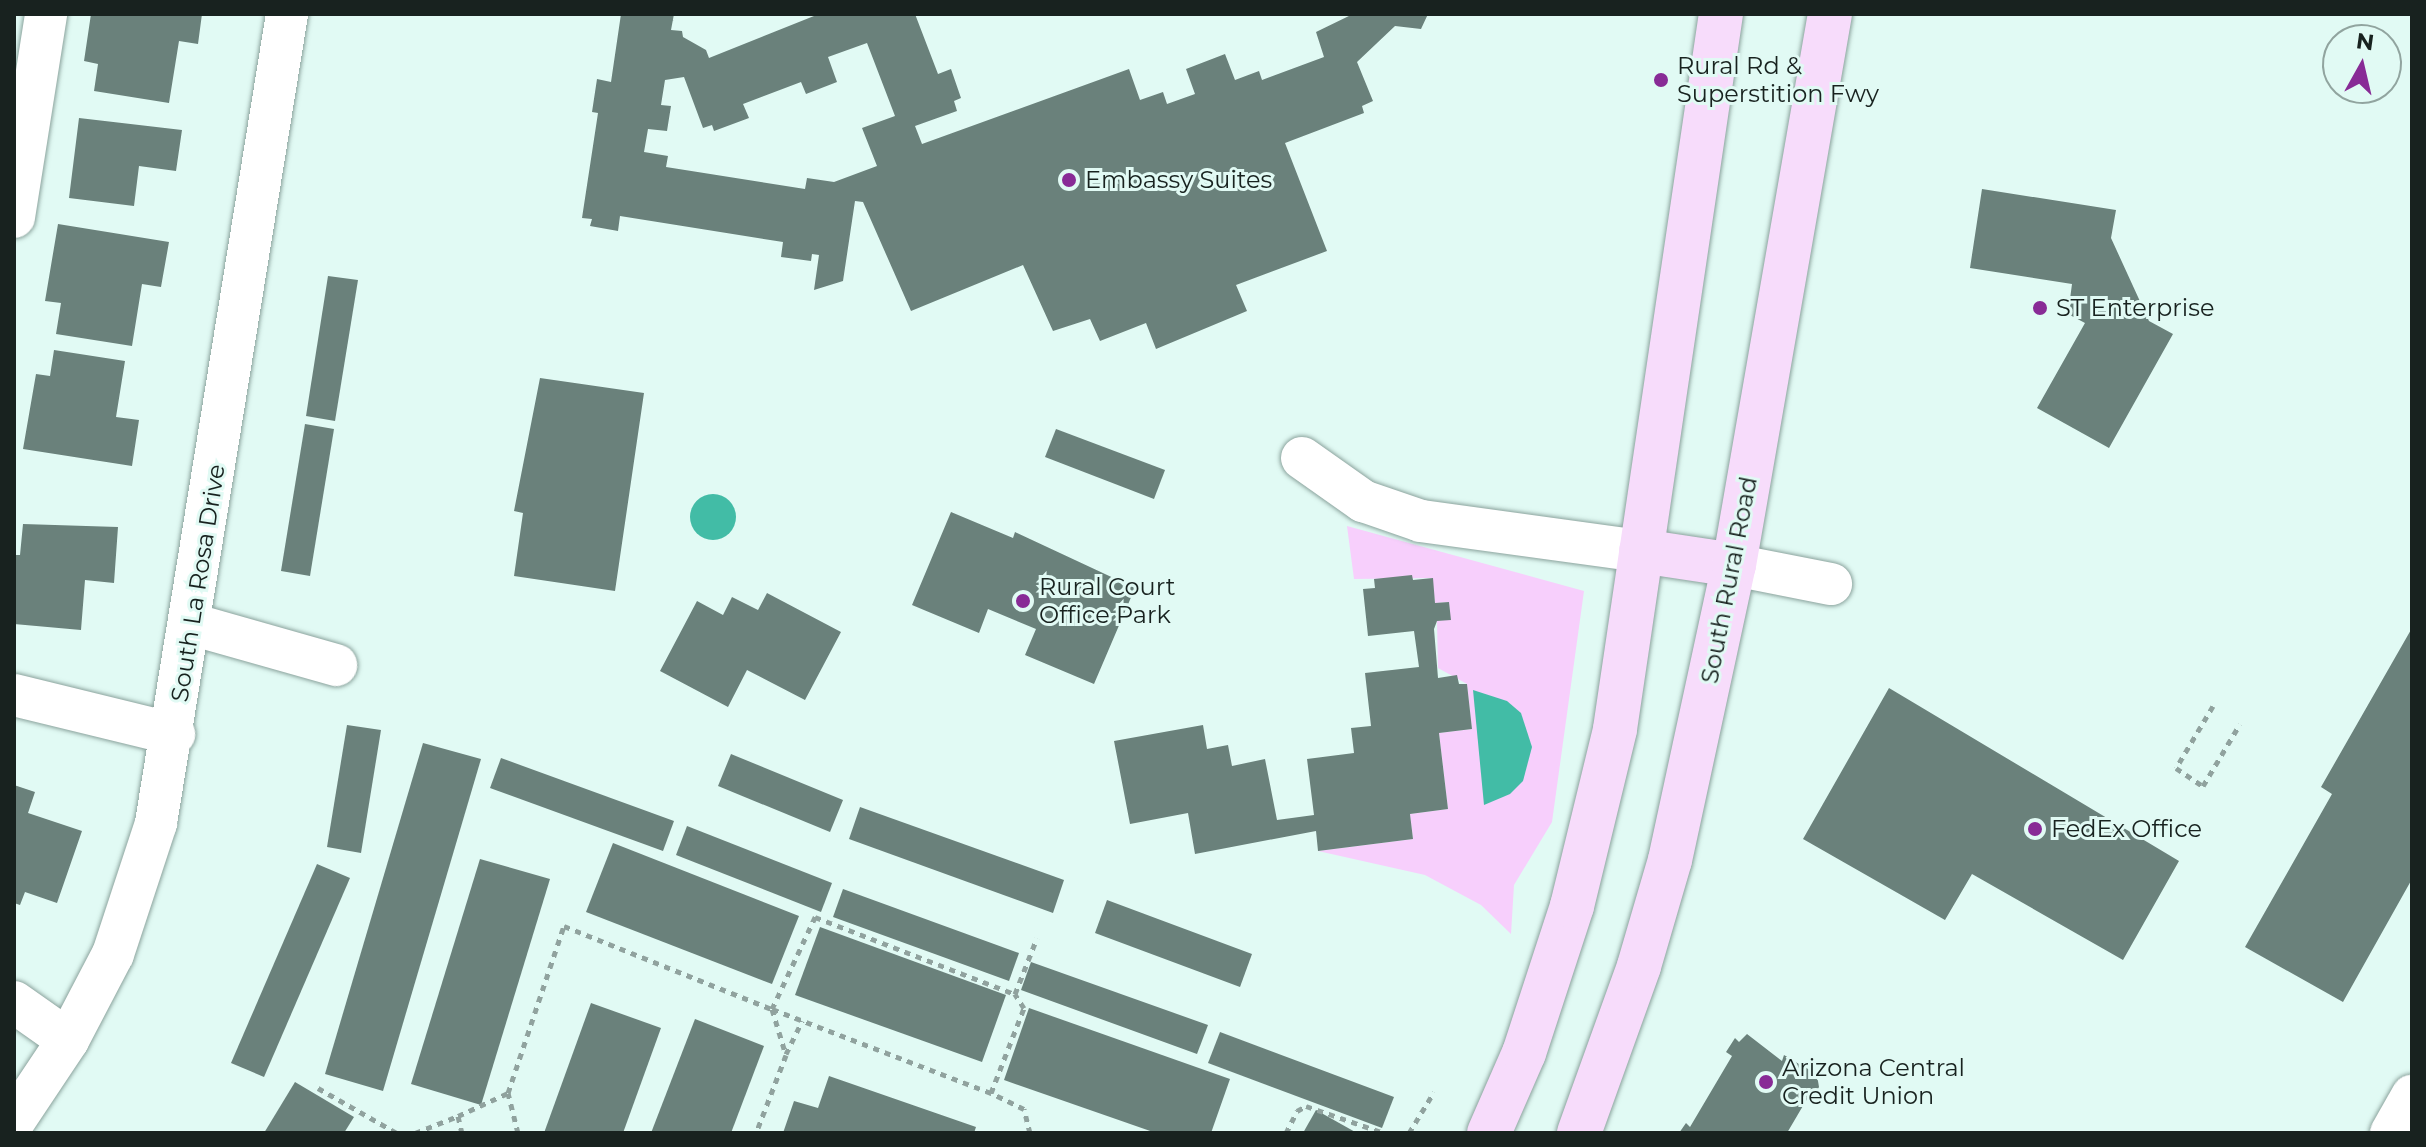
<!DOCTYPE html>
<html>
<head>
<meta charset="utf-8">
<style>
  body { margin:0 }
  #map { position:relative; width:2426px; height:1147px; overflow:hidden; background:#e1faf4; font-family:Montserrat,sans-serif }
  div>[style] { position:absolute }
  .green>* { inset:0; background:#f7cffc }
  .water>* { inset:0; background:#42bca6 }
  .round { border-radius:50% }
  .building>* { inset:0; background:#6a817b }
  .path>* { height:5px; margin-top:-2.5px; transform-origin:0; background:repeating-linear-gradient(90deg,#90a29e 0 6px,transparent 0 12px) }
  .roads { filter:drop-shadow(0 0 2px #8ba39d) drop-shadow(0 0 2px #8ba39d) }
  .minor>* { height:42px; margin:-21px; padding:0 21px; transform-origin:21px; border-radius:21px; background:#fff }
  .major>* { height:44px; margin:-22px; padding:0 22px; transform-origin:22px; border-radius:22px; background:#f7dcfb }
  .dots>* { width:22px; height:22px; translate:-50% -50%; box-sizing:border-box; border:4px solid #e1faf4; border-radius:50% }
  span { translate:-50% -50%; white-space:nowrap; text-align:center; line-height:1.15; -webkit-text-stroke:6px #e1faf4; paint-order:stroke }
  .poi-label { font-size:24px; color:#18221f }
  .left { translate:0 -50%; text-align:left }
  .street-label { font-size:24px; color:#18221f }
  .frame { position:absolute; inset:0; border:16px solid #18221f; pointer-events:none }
  .north { position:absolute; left:2322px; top:24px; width:80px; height:80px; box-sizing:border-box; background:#e1faf4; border:2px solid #91a49f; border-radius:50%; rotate:8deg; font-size:22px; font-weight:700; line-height:32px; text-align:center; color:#18221f }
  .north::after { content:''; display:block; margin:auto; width:28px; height:36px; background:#882b96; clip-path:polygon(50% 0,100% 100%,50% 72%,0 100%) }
</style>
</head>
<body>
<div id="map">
  <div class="green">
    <i style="clip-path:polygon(1347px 526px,1584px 591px,1552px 822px,1514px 885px,1511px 934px,1481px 905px,1425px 875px,1318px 851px,1413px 839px,1410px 814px,1448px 809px,1439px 733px,1472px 729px,1467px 684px,1438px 668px,1437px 621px,1450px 619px,1449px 602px,1435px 603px,1432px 578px,1354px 579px)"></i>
  </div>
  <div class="water">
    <i class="round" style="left:690px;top:494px;width:46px;height:46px"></i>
    <i style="clip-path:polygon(1473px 690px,1507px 701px,1521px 713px,1532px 747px,1523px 781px,1510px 794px,1484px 805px)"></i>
  </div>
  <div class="building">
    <i style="clip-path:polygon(91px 14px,202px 14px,198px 44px,179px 41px,169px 103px,94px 91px,98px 64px,84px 61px)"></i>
    <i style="clip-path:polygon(evenodd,621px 14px,674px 14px,671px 30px,682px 31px,683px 37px,706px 50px,709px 58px,819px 14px,915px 14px,938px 74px,951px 69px,961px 98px,954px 101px,957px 111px,915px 126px,922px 144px,1129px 69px,1140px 100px,1163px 92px,1167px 104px,1195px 94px,1186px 69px,1225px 54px,1235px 80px,1259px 71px,1262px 80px,1324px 57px,1316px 32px,1353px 14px,1428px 14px,1421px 29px,1395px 26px,1357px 62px,1373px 101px,1362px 106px,1364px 113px,1285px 143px,1327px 251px,1236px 285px,1247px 311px,1156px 349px,1146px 323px,1100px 341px,1090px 319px,1053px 331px,1023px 265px,911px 311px,863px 202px,855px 201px,843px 281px,814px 290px,819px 255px,812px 254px,811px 261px,781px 257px,783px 242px,620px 216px,618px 231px,590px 226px,592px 219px,582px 218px,598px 113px,592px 112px,597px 79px,611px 82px,621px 14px,867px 43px,895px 116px,862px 128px,877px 166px,834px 182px,807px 178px,805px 189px,666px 167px,668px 156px,644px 152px,648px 129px,667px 131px,671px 106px,661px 105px,665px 80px,684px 77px,703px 128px,712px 125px,714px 131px,749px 118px,743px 104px,801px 82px,806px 94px,837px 82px,828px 57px,867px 43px)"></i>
    <i style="clip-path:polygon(79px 118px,182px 130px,176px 171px,139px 166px,134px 206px,69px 198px)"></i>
    <i style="clip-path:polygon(1982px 189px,2116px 210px,2111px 238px,2149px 321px,2173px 334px,2109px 448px,2037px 408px,2085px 323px,2068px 314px,2072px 284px,1970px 268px)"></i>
    <i style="clip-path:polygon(58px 224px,169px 242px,161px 287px,142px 284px,132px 346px,56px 334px,61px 303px,45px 301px)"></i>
    <i style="clip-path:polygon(328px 276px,358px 280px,335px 421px,306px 416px)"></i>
    <i style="clip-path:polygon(54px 350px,125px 361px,116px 417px,139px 420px,132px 466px,23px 449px,36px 374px,50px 376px)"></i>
    <i style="clip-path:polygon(540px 378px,644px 393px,615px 591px,514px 576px,523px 513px,514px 511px)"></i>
    <i style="clip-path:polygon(305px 424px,334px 429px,310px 576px,281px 571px)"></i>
    <i style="clip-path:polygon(1056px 429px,1165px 470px,1154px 499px,1045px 457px)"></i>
    <i style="clip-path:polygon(951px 512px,1013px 538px,1015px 532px,1135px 588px,1094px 684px,1025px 655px,1036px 629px,988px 609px,979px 633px,912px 605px)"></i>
    <i style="clip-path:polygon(23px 524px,118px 527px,114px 583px,85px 580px,81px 630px,14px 624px,14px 555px,20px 555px)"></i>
    <i style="clip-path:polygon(1412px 575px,1413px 580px,1433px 578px,1435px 603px,1449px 602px,1451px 620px,1437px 621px,1434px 629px,1438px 678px,1457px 675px,1459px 684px,1467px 684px,1472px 729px,1439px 733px,1448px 809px,1410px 814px,1413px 839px,1318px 851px,1316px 831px,1195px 854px,1188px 813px,1130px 824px,1114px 741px,1203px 725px,1207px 749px,1228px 745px,1232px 766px,1265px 759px,1277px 820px,1314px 815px,1307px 759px,1354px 753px,1351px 728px,1371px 726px,1365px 673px,1419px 667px,1414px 631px,1368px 636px,1363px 589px,1375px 588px,1374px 579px)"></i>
    <i style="clip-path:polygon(767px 593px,841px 632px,805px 700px,747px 670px,728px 707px,660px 671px,697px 601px,723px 615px,732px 597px,758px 610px)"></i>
    <i style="clip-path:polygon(2412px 628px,2412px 879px,2343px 1002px,2245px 947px,2332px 794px,2321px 787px)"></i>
    <i style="clip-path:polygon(1889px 688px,2179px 861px,2123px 960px,1972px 874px,1945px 920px,1803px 839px)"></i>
    <i style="clip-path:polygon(347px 725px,381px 730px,361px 853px,327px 847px)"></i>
    <i style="clip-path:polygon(423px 743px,481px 759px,383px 1091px,325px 1074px)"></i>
    <i style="clip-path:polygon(731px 754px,843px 800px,830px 832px,718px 786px)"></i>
    <i style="clip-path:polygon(501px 758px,674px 821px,663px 851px,490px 788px)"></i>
    <i style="clip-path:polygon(14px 785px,35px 792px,28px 813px,82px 831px,57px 903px,25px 892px,20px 905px,14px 903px)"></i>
    <i style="clip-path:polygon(860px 807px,1064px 880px,1053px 913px,849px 839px)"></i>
    <i style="clip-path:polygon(687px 826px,832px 883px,821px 912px,676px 855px)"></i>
    <i style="clip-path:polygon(613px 843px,799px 916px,772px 984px,586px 912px)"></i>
    <i style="clip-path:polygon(480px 859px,550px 879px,481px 1105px,411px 1084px)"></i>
    <i style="clip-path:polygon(317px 864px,350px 878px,264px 1077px,231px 1063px)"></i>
    <i style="clip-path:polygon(843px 889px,1019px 953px,1009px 981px,833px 917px)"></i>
    <i style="clip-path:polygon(1107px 900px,1252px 954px,1240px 987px,1095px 933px)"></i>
    <i style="clip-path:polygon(820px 927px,1006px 995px,982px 1062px,795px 995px)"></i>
    <i style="clip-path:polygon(1031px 962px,1208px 1025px,1197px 1054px,1021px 990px)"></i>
    <i style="clip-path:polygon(591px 1003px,661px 1028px,623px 1133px,544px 1133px)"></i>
    <i style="clip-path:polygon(1029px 1008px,1230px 1079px,1211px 1133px,1156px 1133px,1004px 1080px)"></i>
    <i style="clip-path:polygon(695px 1019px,764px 1046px,731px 1133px,651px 1133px)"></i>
    <i style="clip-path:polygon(1220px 1032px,1394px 1097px,1382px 1128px,1208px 1063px)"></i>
    <i style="clip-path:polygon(1747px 1034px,1782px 1061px,1784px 1055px,1799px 1064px,1799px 1070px,1802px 1065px,1817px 1075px,1819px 1087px,1811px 1102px,1807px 1099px,1787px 1133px,1679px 1133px,1686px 1123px,1690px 1127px,1732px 1056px,1726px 1052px,1735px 1038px,1739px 1042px)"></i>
    <i style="clip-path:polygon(829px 1076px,976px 1127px,974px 1133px,783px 1133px,794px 1101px,818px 1108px)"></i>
    <i style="clip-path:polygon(295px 1082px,354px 1117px,344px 1133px,264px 1133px)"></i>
    <i style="clip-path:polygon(1316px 1110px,1357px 1133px,1303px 1133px)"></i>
  </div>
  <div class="path">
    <i style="left:2213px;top:706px;width:72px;rotate:120.8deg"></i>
    <i style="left:2176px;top:768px;width:32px;rotate:34deg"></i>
    <i style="left:2203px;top:786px;width:72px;rotate:-59.2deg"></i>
    <i style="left:786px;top:1054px;width:37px;rotate:-64deg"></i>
    <i style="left:318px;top:1088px;width:91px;rotate:29.7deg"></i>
    <i style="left:991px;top:1093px;width:235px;rotate:-159deg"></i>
    <i style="left:772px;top:1009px;width:102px;rotate:-64.9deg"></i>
    <i style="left:815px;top:917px;width:214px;rotate:21.1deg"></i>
    <i style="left:458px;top:1116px;width:55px;rotate:-24.7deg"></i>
    <i style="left:415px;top:1133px;width:46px;rotate:-21.6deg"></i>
    <i style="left:458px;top:1116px;width:17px;rotate:77deg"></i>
    <i style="left:518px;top:1133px;width:41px;rotate:-104deg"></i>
    <i style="left:508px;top:1093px;width:176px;rotate:-71.5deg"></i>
    <i style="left:564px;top:926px;width:224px;rotate:21.8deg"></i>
    <i style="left:772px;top:1009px;width:48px;rotate:73.1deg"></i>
    <i style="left:786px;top:1055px;width:84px;rotate:111deg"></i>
    <i style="left:1030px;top:1133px;width:25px;rotate:-104deg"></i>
    <i style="left:1024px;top:1109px;width:37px;rotate:-154deg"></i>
    <i style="left:991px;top:1093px;width:91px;rotate:-68.8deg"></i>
    <i style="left:1024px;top:1008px;width:17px;rotate:-123deg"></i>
    <i style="left:1015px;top:994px;width:60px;rotate:-68.6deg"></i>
    <i style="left:1286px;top:1133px;width:25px;rotate:-63deg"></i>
    <i style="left:1297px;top:1111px;width:10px;rotate:-29deg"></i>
    <i style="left:1306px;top:1106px;width:83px;rotate:19.1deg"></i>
    <i style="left:1409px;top:1133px;width:48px;rotate:-58.6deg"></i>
  </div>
  <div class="roads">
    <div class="minor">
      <i style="left:14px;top:217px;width:206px;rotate:-81deg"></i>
      <i style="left:1302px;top:458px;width:75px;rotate:35.2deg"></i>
      <i style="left:1363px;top:501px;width:61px;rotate:19deg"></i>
      <i style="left:1421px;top:521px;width:222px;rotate:7.8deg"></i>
      <i style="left:1734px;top:565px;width:99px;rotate:11.1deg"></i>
      <i style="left:191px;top:624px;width:151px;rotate:15.8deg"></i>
      <i style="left:14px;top:695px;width:165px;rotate:13.7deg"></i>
      <i style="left:14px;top:1002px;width:66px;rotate:35.1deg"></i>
      <i style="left:14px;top:1121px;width:97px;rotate:-56.3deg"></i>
      <i style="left:68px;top:1040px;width:97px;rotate:-62.4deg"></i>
      <i style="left:113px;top:954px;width:138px;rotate:-71.8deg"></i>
      <i style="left:156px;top:823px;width:820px;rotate:-80.8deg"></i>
      <i style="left:2391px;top:1133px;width:43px;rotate:-60.4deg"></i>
    </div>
    <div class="major">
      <i style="left:1641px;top:551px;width:94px;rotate:8.6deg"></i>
      <i style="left:1489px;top:1133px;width:87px;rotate:-66.4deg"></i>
      <i style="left:1524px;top:1053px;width:155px;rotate:-71.9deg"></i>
      <i style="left:1572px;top:906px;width:182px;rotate:-76.3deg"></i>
      <i style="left:1615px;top:729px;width:723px;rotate:-81.57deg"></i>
      <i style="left:1579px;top:1133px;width:177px;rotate:-70.2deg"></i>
      <i style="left:1639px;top:966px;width:110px;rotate:-73.7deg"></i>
      <i style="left:1670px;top:860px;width:302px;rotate:-77.8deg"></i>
      <i style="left:1734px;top:565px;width:559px;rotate:-80.12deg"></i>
    </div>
  </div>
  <div class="dots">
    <i style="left:1661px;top:80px;background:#882b96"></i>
    <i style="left:1069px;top:180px;background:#882b96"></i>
    <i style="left:2040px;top:308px;background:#882b96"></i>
    <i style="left:1023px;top:601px;background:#882b96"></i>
    <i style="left:2035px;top:829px;background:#882b96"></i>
    <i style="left:1766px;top:1082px;background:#882b96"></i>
  </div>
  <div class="poi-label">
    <span class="left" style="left:1677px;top:80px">Rural Rd &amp;<br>Superstition Fwy</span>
    <span class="left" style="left:1085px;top:180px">Embassy Suites</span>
    <span class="left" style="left:2056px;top:308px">ST Enterprise</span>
    <span class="left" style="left:1039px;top:601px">Rural Court<br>Office Park</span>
    <span class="left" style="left:2051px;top:829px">FedEx Office</span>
    <span class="left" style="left:1782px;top:1082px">Arizona Central<br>Credit Union</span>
  </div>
  <div class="street-label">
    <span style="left:1729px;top:580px;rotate:-79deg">South Rural Road</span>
    <span style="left:198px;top:583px;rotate:-81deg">South La Rosa Drive</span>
  </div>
  <div class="frame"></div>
  <div class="north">N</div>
</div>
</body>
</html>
